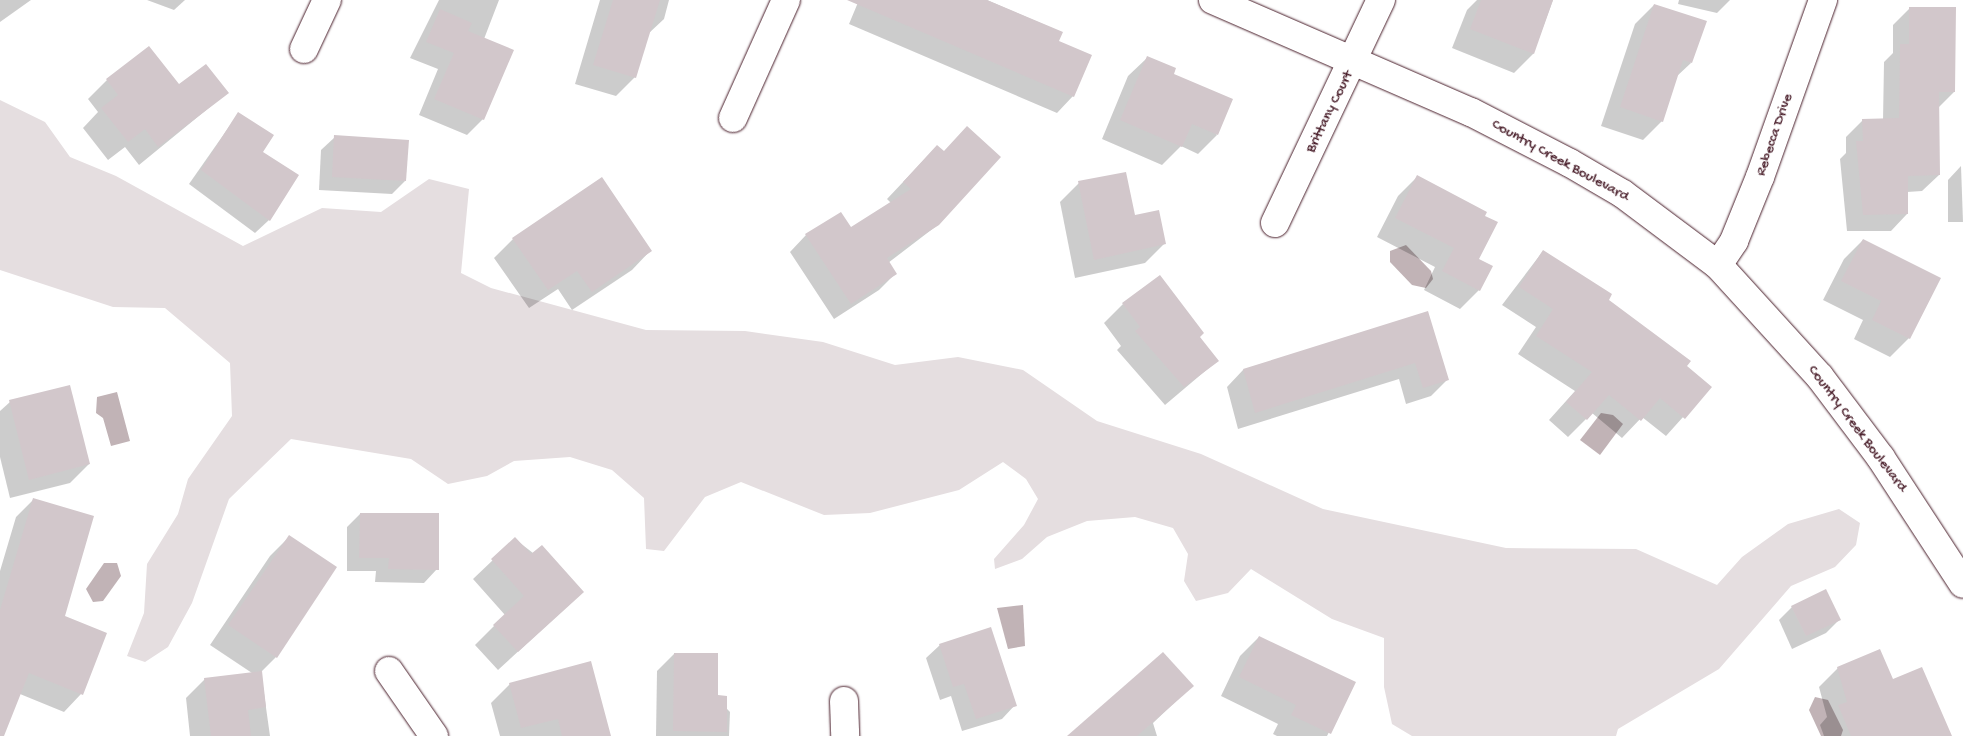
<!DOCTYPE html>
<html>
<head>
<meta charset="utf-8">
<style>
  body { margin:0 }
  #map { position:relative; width:1963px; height:736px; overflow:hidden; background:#fff; font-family:"Gochi Hand",sans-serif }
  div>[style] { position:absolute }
  .green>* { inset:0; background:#e5dee0 }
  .water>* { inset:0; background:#c1b3b6 }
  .shadow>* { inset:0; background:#0003 }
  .building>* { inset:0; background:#d2c7cb }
  .roads { filter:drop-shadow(0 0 1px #4a1f2b) drop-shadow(0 0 1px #4a1f2b) }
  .minor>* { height:28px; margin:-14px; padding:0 14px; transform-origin:14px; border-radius:14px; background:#fff }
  span { translate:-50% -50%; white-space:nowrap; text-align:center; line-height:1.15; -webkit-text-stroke:4px #fff; paint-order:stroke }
  .street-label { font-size:15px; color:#4a1f2b }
</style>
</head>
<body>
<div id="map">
  <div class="green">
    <i style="clip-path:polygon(0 100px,45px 122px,70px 157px,116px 176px,243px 246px,322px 208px,381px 212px,429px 179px,469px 189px,461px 273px,491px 288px,646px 330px,745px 331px,823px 342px,895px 365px,958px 357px,1023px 370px,1097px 421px,1201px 454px,1323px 509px,1506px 548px,1636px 549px,1717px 585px,1742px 557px,1788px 524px,1839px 509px,1860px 523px,1856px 545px,1835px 567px,1791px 586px,1719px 669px,1618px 729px,1616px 736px,1412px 736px,1392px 724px,1384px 687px,1384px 638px,1332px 619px,1251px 569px,1228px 593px,1196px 601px,1184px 581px,1188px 554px,1173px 528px,1135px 517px,1087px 521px,1047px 537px,1022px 559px,995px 569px,994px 559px,1024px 525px,1038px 499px,1026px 479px,1003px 462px,959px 490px,870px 513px,824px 515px,741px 482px,705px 497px,664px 551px,646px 549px,644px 498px,612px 470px,570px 457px,514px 461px,487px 476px,448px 484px,411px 459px,291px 439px,229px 499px,192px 603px,168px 647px,145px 662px,127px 656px,144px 613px,147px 564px,178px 514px,188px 479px,232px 416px,230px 363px,165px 308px,113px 307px,0 270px)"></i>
  </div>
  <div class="water">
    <i style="clip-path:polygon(1406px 245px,1431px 271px,1433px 279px,1426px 288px,1412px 285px,1390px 262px,1390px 251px)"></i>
    <i style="clip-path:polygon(117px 392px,130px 441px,111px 446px,103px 418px,96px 413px,97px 397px)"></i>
    <i style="clip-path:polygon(1601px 413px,1613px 415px,1623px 424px,1600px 455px,1580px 440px)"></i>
    <i style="clip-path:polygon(104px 563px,117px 563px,121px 576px,103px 601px,93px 602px,86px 589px)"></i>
    <i style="clip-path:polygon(1023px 605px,1025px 646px,1008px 649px,997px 608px)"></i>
    <i style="clip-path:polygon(1815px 697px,1828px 700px,1843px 730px,1841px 736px,1821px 736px,1809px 710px)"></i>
  </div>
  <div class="shadow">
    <i style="clip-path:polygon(0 0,31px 0,0 22px)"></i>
    <i style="clip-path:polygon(147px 0,185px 0,174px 10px)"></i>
    <i style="clip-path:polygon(439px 0,499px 0,484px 39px,483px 119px,467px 135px,419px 115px,438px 69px,410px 58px)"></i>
    <i style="clip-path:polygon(600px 0,669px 0,664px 19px,648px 34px,635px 77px,616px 96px,575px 84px)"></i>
    <i style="clip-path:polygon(859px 0,987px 0,1061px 32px,1057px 42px,1073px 96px,1057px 113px,849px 24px)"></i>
    <i style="clip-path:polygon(1477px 0,1553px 0,1533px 54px,1514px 73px,1452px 48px,1467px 10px)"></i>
    <i style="clip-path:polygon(1679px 0,1730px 0,1717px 13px,1678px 4px)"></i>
    <i style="clip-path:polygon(1654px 5px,1691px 63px,1676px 77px,1662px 121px,1643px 140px,1601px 126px,1635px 24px)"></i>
    <i style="clip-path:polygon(1910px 8px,1954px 92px,1938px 108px,1939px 175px,1922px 191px,1907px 192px,1907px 214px,1891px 231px,1847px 231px,1840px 159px,1846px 153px,1846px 137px,1863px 120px,1883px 120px,1884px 62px,1893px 53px,1893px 25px)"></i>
    <i style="clip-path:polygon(1147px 58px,1172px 74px,1217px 135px,1198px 154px,1181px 146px,1162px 165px,1102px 139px,1128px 76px)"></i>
    <i style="clip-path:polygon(107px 80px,179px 86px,227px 93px,139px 165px,125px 147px,108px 160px,83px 128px,98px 112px,88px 99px)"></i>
    <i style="clip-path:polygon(238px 114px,261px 153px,269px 220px,255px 233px,189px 184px)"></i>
    <i style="clip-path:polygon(335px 137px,405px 181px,392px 194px,319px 190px,321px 150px)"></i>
    <i style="clip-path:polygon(937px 146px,939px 224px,888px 263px,895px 274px,879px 290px,834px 319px,790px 252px,806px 235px,851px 229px,891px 203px,887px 199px)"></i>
    <i style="clip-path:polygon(1961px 166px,1963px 222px,1948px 222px,1948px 180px)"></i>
    <i style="clip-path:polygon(1417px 177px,1477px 260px,1479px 290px,1460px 309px,1424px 290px,1435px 267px,1377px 237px,1398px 196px)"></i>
    <i style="clip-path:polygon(1079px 183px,1134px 217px,1164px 244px,1145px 263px,1075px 278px,1060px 202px)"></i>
    <i style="clip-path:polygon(513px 239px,650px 251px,632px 270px,572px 310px,558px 289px,529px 308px,494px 258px)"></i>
    <i style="clip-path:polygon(1863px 240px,1909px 338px,1890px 357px,1854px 339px,1863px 320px,1823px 300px,1844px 259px)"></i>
    <i style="clip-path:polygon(1543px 251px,1710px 387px,1666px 436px,1642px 417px,1622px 438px,1592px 413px,1568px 437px,1549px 420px,1575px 391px,1518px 354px,1536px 327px,1502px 305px)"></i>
    <i style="clip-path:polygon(1123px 304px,1198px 337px,1217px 361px,1165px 405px,1117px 350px,1121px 346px,1104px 323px)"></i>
    <i style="clip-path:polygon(1427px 313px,1447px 380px,1431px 396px,1406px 404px,1399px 379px,1238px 429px,1227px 387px,1243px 370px)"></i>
    <i style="clip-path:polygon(10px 402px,89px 464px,70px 483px,10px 498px,0 457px,0 411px)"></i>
    <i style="clip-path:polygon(33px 500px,81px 694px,64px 712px,20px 694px,0 716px,0 571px,16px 517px)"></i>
    <i style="clip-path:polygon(360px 514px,437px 569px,424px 583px,375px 582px,376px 571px,347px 571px,347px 527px)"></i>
    <i style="clip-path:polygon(289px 537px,276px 657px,261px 672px,270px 736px,190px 736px,186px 698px,205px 679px,252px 673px,210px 645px,270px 556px)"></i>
    <i style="clip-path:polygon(515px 539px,583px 592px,498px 670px,475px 645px,505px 615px,473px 579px)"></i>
    <i style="clip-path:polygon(1792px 607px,1839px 620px,1826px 633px,1792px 649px,1779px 620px)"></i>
    <i style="clip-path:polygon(1259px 637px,1354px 683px,1327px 736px,1277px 736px,1273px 734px,1278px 724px,1221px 696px,1240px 656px)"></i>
    <i style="clip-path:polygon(940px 645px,1015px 705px,1002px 719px,962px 731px,951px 696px,940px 700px,926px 658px)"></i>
    <i style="clip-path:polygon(674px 654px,730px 712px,729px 736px,656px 736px,657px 671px)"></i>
    <i style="clip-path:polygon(1838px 668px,1892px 680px,1951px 736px,1824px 736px,1820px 725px,1827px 717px,1819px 687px)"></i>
    <i style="clip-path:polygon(510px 684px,610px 736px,500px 736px,491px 703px)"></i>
    <i style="clip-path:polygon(1192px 686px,1153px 723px,1157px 736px,1071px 736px)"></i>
  </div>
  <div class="building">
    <i style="clip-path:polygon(613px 0,660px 0,636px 78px,593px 65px)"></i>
    <i style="clip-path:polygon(847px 0,987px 0,1063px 32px,1059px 41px,1092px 55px,1074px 97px)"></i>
    <i style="clip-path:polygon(1481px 0,1553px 0,1534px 54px,1470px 29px)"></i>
    <i style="clip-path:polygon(1654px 4px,1707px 21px,1692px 63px,1683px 60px,1663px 122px,1620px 107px)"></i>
    <i style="clip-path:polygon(1909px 7px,1956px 7px,1955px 92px,1939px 92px,1940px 175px,1908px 176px,1908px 214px,1863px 215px,1856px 141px,1863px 141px,1862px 119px,1899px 118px,1900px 44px,1909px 44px)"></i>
    <i style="clip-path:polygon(440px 9px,472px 23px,468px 31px,514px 50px,484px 120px,434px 99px,454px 53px,426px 42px)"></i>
    <i style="clip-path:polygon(149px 46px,179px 84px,206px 64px,229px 93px,158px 147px,145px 129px,128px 142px,101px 108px,118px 95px,106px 79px)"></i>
    <i style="clip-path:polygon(1147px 56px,1176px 68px,1174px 74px,1233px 99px,1218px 135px,1192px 124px,1182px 147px,1120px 120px)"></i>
    <i style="clip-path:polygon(238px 112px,274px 135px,263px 152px,299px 175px,270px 221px,201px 170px)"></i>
    <i style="clip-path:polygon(967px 126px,1001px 157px,939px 225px,887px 258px,897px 274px,851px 304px,805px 234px,841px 212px,851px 227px,911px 189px,903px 182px,937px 145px,944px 151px)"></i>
    <i style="clip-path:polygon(334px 135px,409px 140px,406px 181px,332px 177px)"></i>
    <i style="clip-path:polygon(1126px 172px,1135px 215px,1159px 210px,1166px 244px,1094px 260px,1078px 181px)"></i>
    <i style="clip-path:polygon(1417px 175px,1487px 212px,1485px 216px,1498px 222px,1479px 259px,1493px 266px,1480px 291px,1442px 271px,1454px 248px,1395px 218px)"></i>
    <i style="clip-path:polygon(602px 177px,652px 251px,592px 292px,577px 271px,548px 290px,512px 238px)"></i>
    <i style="clip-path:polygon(1863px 239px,1941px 278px,1910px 339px,1872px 320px,1881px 301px,1841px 281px)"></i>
    <i style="clip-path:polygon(1543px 250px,1612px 294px,1609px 300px,1691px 361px,1687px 366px,1712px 387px,1685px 419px,1660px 398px,1641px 421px,1609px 395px,1587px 420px,1566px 402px,1592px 372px,1536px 336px,1553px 309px,1519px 287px)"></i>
    <i style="clip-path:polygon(1160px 275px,1204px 333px,1200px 337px,1219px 361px,1184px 387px,1135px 331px,1140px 327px,1122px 303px)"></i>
    <i style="clip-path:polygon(1428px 311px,1449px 380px,1423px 388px,1415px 363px,1255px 413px,1243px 369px)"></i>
    <i style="clip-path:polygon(70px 385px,90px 464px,29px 480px,9px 400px)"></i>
    <i style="clip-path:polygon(33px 498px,94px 516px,65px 616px,107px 633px,83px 695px,29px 673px,4px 736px,0 736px,0 610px)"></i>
    <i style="clip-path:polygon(360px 513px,439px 513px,439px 570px,388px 569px,389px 558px,359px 558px)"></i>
    <i style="clip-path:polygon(289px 535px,337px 567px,277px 658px,228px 625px)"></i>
    <i style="clip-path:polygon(515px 537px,531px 554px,542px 545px,584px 592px,518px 652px,493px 625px,524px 596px,491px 559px)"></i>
    <i style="clip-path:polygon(1826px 589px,1841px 620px,1806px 636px,1791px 606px)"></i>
    <i style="clip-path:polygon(991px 627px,1017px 706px,976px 719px,964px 684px,953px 687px,939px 644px)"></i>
    <i style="clip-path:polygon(1259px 636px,1356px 682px,1331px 734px,1291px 715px,1296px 705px,1239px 677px)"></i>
    <i style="clip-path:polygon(1880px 649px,1893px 679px,1922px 667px,1952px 736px,1851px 736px,1838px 705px,1847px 702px,1837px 667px)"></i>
    <i style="clip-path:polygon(1163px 652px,1194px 686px,1137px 736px,1067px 736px)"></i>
    <i style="clip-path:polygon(674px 653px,718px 653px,718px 695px,727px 696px,727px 732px,673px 731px)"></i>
    <i style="clip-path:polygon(591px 661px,611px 736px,562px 736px,558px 719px,521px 728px,509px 683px)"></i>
    <i style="clip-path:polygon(262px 671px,266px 707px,248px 710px,251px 736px,211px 736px,204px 678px)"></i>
  </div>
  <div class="roads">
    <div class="minor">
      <i style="left:1213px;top:0;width:281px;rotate:23.5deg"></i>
      <i style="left:1471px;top:112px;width:111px;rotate:27.3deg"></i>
      <i style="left:1570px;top:163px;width:61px;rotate:30.3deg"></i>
      <i style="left:1623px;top:194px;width:119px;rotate:36.8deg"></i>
      <i style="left:1718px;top:265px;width:151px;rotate:47.7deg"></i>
      <i style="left:1820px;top:377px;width:101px;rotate:53deg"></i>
      <i style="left:1881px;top:458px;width:150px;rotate:56.9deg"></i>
      <i style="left:304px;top:49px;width:54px;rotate:-64.9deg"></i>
      <i style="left:733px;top:118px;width:129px;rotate:-65.8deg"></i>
      <i style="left:1275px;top:223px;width:247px;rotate:-64.6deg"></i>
      <i style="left:1718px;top:265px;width:29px;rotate:-56deg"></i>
      <i style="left:1734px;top:241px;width:69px;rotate:-67.9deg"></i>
      <i style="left:1760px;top:177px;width:188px;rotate:-70.4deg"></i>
      <i style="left:389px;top:671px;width:79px;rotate:55.3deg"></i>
      <i style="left:844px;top:701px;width:35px;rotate:88deg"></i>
    </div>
  </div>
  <div class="street-label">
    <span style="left:1330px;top:112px;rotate:-64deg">Brittany Court</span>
    <span style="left:1775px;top:135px;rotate:-71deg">Rebecca Drive</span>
    <span style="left:1560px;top:161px;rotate:29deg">Country Creek Boulevard</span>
    <span style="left:1857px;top:429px;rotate:53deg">Country Creek Boulevard</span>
  </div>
</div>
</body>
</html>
